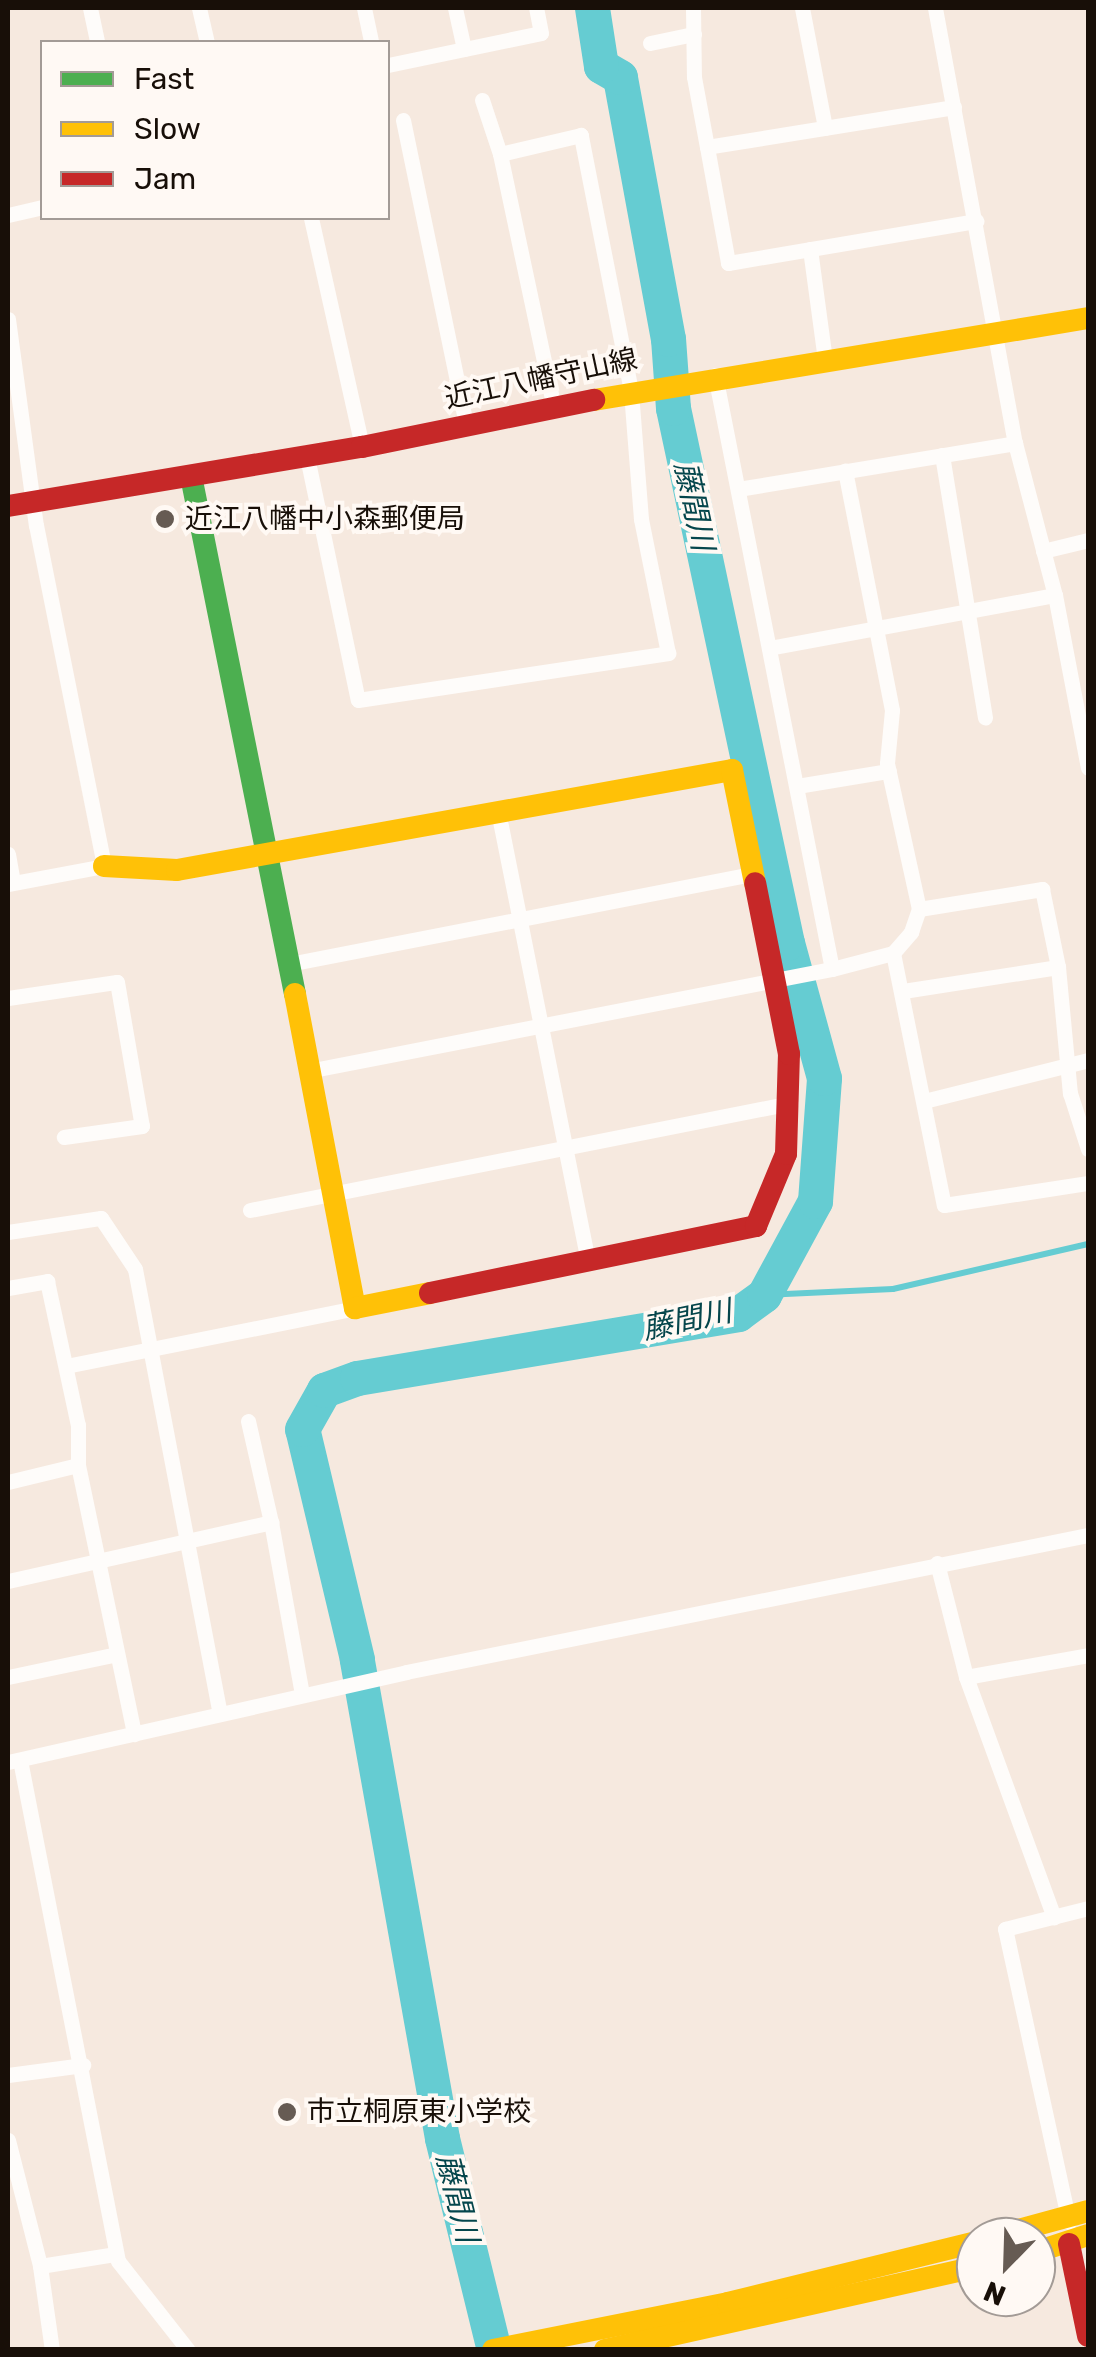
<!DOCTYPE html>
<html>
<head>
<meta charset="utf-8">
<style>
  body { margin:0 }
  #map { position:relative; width:1096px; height:2357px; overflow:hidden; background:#f6e9df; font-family:Rubik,"Noto Sans JP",sans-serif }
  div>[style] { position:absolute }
  .stream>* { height:6px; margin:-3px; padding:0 3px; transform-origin:3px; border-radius:3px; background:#65ccd2 }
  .river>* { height:35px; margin:-17.5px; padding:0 17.5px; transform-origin:17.5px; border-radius:17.5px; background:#65ccd2 }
  .street>* { height:15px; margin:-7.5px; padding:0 7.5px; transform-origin:7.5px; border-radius:7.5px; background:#fefcfa }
  .fast>* { height:22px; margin:-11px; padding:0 11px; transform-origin:11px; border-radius:11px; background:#4caf50 }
  .slow>* { height:22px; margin:-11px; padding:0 11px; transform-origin:11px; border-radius:11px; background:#ffc107 }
  .jam>* { height:22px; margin:-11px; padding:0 11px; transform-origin:11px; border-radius:11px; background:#c62828 }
  .dots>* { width:28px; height:28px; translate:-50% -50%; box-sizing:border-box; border:5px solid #fff9f4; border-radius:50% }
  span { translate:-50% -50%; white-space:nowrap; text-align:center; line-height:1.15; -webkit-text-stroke:8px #fff9f4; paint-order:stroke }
  .street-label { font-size:28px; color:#180f08 }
  .poi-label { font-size:28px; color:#180f08 }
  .left { translate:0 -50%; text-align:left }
  .water-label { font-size:30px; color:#05464c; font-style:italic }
  .frame { position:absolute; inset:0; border:10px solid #180f08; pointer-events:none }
  .legend { position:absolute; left:40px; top:40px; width:350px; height:180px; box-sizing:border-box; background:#fff9f4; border:2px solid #a39b96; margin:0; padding:12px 18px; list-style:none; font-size:30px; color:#180f08 }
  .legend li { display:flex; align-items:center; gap:20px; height:50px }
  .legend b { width:50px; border:2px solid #a39b96 }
  .north { position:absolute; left:956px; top:2217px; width:100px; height:100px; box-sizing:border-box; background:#fff9f4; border:2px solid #a39b96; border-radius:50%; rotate:203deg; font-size:28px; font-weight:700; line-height:40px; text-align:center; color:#180f08 }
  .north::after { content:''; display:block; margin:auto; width:35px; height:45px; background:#665b53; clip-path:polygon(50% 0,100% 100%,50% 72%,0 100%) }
</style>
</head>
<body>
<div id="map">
  <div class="stream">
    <i style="left:764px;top:1295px;width:129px;rotate:-2.7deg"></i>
    <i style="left:893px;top:1289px;width:200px;rotate:-13deg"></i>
  </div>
  <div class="river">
    <i style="left:494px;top:2350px;width:218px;rotate:-103.8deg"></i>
    <i style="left:442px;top:2138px;width:486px;rotate:-100.1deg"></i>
    <i style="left:357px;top:1659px;width:236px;rotate:-103.4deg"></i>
    <i style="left:302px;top:1429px;width:45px;rotate:-60.6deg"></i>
    <i style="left:324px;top:1390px;width:35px;rotate:-20deg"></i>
    <i style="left:357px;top:1378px;width:386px;rotate:-9.5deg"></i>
    <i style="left:738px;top:1314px;width:32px;rotate:-36deg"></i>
    <i style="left:764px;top:1295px;width:107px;rotate:-61.5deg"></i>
    <i style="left:815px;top:1201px;width:123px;rotate:-85.8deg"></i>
    <i style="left:824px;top:1078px;width:140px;rotate:-105.3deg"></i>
    <i style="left:787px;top:943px;width:547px;rotate:-102.03deg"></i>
    <i style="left:673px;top:408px;width:69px;rotate:-94.1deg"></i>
    <i style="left:668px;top:339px;width:266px;rotate:-100.4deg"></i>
    <i style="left:620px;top:77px;width:22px;rotate:-150deg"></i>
    <i style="left:601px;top:66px;width:59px;rotate:-98.8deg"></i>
  </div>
  <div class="street">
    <i style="left:90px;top:8px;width:35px;rotate:78deg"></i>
    <i style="left:199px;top:8px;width:35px;rotate:77deg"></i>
    <i style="left:364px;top:8px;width:35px;rotate:78deg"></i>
    <i style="left:455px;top:8px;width:42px;rotate:77.6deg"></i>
    <i style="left:693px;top:8px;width:69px;rotate:89.2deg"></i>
    <i style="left:694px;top:77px;width:71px;rotate:79.5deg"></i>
    <i style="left:802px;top:8px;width:122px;rotate:79.1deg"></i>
    <i style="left:935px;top:8px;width:442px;rotate:79.6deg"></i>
    <i style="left:1015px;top:443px;width:157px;rotate:75.3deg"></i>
    <i style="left:1055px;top:595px;width:176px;rotate:79.2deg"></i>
    <i style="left:650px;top:43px;width:45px;rotate:-11.6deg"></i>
    <i style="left:388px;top:65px;width:156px;rotate:-11.8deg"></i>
    <i style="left:541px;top:33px;width:25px;rotate:-101deg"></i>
    <i style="left:954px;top:107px;width:250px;rotate:170.8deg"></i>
    <i style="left:707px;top:147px;width:118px;rotate:79.7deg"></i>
    <i style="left:728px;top:263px;width:252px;rotate:-9.6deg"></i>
    <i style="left:403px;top:120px;width:311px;rotate:78.3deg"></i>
    <i style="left:500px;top:154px;width:259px;rotate:78deg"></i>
    <i style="left:8px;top:215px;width:35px;rotate:-13deg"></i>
    <i style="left:311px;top:218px;width:235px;rotate:77.4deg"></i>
    <i style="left:810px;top:249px;width:112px;rotate:82.3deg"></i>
    <i style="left:8px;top:319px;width:208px;rotate:82.3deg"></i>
    <i style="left:36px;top:525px;width:348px;rotate:78.7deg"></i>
    <i style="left:104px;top:866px;width:98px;rotate:169.4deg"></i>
    <i style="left:715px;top:375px;width:605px;rotate:78.86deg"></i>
    <i style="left:306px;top:452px;width:253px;rotate:78.2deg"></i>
    <i style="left:358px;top:700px;width:314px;rotate:-8.6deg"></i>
    <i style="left:668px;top:653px;width:137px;rotate:-101.4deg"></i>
    <i style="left:641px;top:519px;width:128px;rotate:-94.5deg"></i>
    <i style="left:631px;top:391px;width:261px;rotate:-101.1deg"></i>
    <i style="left:581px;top:135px;width:83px;rotate:166.8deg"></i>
    <i style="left:500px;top:154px;width:57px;rotate:-108.4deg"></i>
    <i style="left:942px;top:455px;width:266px;rotate:80.7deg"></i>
    <i style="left:738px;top:489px;width:281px;rotate:-9.4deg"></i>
    <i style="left:1043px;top:551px;width:46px;rotate:-13.7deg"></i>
    <i style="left:769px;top:648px;width:291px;rotate:-10.5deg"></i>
    <i style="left:797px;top:786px;width:93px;rotate:-9.3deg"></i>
    <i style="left:499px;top:816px;width:453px;rotate:78.7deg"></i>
    <i style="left:8px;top:854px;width:29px;rotate:80deg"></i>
    <i style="left:919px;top:909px;width:125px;rotate:-9.2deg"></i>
    <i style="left:1042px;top:889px;width:80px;rotate:78.4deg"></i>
    <i style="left:893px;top:953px;width:257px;rotate:78.6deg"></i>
    <i style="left:944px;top:1205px;width:146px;rotate:-8.7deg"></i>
    <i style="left:289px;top:964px;width:472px;rotate:-11deg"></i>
    <i style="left:903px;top:991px;width:157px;rotate:-8.8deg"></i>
    <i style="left:1058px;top:967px;width:127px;rotate:84.6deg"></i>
    <i style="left:1070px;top:1093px;width:59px;rotate:72.2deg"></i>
    <i style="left:8px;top:998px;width:110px;rotate:-8.4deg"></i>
    <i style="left:117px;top:982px;width:146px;rotate:80.2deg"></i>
    <i style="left:142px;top:1126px;width:79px;rotate:172deg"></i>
    <i style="left:308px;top:1071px;width:534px;rotate:-11.02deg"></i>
    <i style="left:832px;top:969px;width:63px;rotate:-14.7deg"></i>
    <i style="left:893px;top:953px;width:28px;rotate:-49deg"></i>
    <i style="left:911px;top:932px;width:24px;rotate:-71deg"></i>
    <i style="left:919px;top:909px;width:149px;rotate:-102.4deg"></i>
    <i style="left:887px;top:763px;width:53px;rotate:-84.6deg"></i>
    <i style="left:892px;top:710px;width:244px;rotate:-101.1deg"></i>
    <i style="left:924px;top:1101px;width:169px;rotate:-14deg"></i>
    <i style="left:250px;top:1210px;width:551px;rotate:-11.19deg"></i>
    <i style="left:8px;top:1232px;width:94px;rotate:-8.6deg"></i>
    <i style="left:101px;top:1218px;width:61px;rotate:56.3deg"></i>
    <i style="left:135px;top:1269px;width:452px;rotate:79.2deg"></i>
    <i style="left:8px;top:1288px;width:40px;rotate:-10deg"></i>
    <i style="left:47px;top:1281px;width:147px;rotate:77.9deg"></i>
    <i style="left:78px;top:1425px;width:40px;rotate:90deg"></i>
    <i style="left:66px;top:1366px;width:295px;rotate:-11.3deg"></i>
    <i style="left:248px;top:1421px;width:104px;rotate:77.2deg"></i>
    <i style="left:8px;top:1482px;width:72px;rotate:-13.7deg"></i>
    <i style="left:78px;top:1465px;width:275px;rotate:78.2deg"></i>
    <i style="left:937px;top:1563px;width:118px;rotate:75.7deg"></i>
    <i style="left:966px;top:1677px;width:256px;rotate:69.9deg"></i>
    <i style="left:8px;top:1581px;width:270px;rotate:-12.6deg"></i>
    <i style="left:271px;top:1522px;width:175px;rotate:79.8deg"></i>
    <i style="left:8px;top:1677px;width:111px;rotate:-11.9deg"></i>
    <i style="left:966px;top:1677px;width:124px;rotate:-10.2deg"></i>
    <i style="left:20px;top:1760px;width:510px;rotate:78.93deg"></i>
    <i style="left:118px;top:2261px;width:113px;rotate:51.8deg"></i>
    <i style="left:8px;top:1762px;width:408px;rotate:-12.7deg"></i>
    <i style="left:406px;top:1672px;width:696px;rotate:-11.36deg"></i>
    <i style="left:8px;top:2075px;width:76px;rotate:-7.6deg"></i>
    <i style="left:8px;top:2140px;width:130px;rotate:75.7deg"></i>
    <i style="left:40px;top:2266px;width:85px;rotate:81.9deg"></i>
    <i style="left:1069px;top:2222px;width:300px;rotate:-102.3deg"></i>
    <i style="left:1005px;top:1929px;width:86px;rotate:-14.2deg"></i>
    <i style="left:40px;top:2266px;width:77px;rotate:-9deg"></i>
  </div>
  <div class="fast">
    <i style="left:191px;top:476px;width:528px;rotate:78.65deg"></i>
  </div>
  <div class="slow">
    <i style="left:594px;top:400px;width:501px;rotate:-9.42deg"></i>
    <i style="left:104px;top:866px;width:73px;rotate:3.1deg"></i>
    <i style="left:177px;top:870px;width:564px;rotate:-10.21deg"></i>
    <i style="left:732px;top:770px;width:115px;rotate:78.5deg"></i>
    <i style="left:295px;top:994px;width:320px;rotate:79.2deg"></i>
    <i style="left:355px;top:1308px;width:76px;rotate:-11.3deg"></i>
    <i style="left:993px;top:2237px;width:98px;rotate:-15.3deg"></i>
    <i style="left:1036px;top:2252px;width:55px;rotate:-18.1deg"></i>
    <i style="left:493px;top:2350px;width:240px;rotate:-11.3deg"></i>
    <i style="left:728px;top:2303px;width:255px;rotate:-13.8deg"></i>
    <i style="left:605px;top:2350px;width:380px;rotate:-12.6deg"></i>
  </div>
  <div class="jam">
    <i style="left:8px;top:506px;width:359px;rotate:-9.5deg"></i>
    <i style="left:362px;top:447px;width:237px;rotate:-11.5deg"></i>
    <i style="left:430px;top:1293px;width:333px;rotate:-11.6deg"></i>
    <i style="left:756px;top:1226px;width:78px;rotate:-67.4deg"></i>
    <i style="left:786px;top:1154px;width:100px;rotate:-88.3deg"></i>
    <i style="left:789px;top:1054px;width:174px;rotate:-101.2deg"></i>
    <i style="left:1069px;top:2244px;width:94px;rotate:78.3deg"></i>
  </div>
  <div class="dots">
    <i style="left:165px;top:519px;background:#665b53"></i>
    <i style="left:287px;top:2112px;background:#665b53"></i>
  </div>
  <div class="street-label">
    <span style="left:541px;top:379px;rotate:-12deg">近江八幡守山線</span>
  </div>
  <div class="poi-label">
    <span class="left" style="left:185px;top:519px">近江八幡中小森郵便局</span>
    <span class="left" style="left:307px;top:2112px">市立桐原東小学校</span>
  </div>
  <div class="water-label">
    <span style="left:694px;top:506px;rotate:78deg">藤間川</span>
    <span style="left:687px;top:1320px;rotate:-12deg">藤間川</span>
    <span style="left:457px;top:2198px;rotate:76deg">藤間川</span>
  </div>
  <div class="frame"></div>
  <ul class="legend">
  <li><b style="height:12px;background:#4caf50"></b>Fast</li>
  <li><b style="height:12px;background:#ffc107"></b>Slow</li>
  <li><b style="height:12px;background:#c62828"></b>Jam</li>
  </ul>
  <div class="north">N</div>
</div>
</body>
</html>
